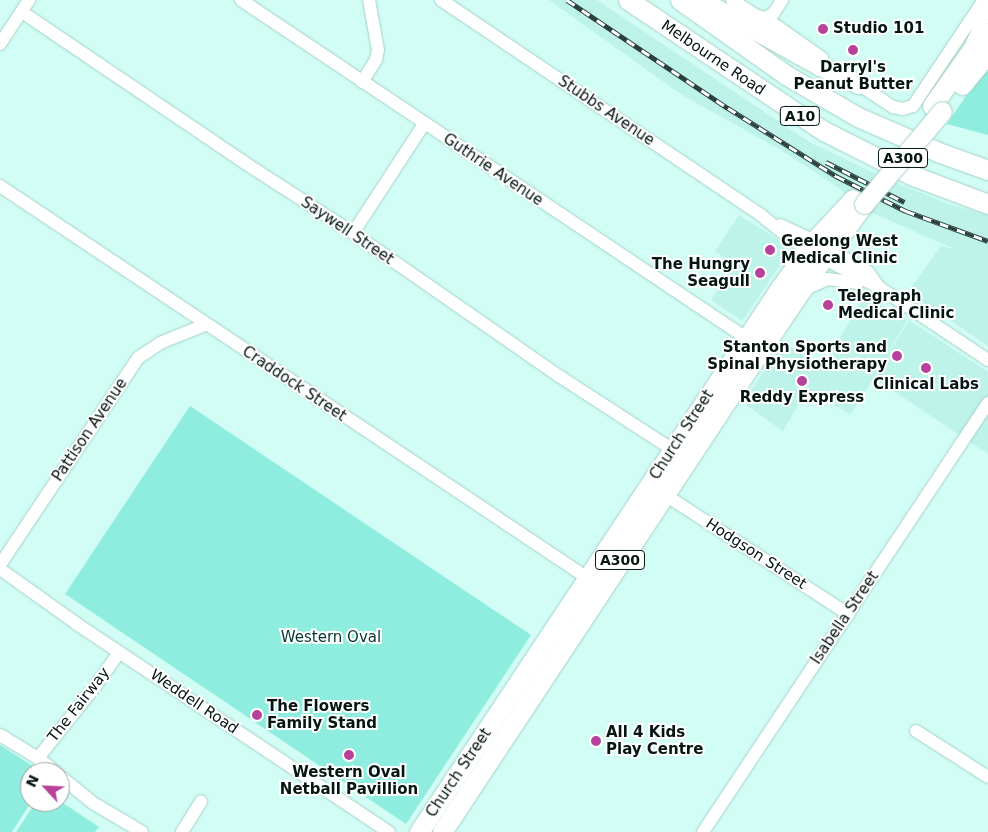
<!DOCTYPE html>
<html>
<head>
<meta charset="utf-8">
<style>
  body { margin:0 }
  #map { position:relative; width:988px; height:832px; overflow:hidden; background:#d1fdf5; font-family:"DejaVu Sans",sans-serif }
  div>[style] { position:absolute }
  .built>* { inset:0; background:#bef3ea }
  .green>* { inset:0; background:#8eedde }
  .roads { filter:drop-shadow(0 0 1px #a6d1c9) drop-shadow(0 0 1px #a6d1c9) }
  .minor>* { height:12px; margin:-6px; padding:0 6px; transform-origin:6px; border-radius:6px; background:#fff }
  .highway>* { height:19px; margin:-9.5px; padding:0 9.5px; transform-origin:9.5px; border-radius:9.5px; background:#fff }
  .rail>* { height:5px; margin-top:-2.5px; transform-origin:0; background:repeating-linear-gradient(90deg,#fff 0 9px,#2c413d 0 18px); box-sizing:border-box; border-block:1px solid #2c413d }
  .bridges { filter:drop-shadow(0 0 1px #a6d1c9) drop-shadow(0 0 1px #a6d1c9) }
  .highway-bridge>* { height:19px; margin:-9.5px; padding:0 9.5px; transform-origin:9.5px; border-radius:9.5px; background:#fff }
  .dots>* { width:14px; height:14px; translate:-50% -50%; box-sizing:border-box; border:2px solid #fff; border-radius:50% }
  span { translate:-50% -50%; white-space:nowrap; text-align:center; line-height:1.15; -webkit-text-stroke:4px #fff; paint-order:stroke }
  .shield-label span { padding:1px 4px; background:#fff; border:1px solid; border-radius:4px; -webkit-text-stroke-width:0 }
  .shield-label { font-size:14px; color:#051512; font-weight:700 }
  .poi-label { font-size:15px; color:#051512; font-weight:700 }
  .left { translate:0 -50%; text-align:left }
  .right { translate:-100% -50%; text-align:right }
  .street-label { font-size:15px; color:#051512 }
  .park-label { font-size:15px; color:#04352f }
  .north { position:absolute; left:20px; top:762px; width:50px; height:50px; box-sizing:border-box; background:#fff; border:1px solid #9ba1a0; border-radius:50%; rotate:295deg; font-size:14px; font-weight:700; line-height:20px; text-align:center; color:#051512 }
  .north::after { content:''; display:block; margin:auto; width:18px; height:22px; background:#b7429b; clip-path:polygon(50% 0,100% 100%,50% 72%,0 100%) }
</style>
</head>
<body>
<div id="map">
  <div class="built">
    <i style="clip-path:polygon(549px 0,597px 0,811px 143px,889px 180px,951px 205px,988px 215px,988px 346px,908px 292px,941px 246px,957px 250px,866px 210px,832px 183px,781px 150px,682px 95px)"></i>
    <i style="clip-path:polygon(739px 215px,785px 244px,787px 255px,742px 321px,711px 300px,735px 265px,715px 251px)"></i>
    <i style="clip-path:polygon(865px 296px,907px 320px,882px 364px,909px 320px,988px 372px,988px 454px,874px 378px,850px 415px,819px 395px,807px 390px,783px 431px,743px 403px,783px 342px,822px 367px)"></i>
  </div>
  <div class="green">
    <i style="clip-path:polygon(988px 63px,988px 135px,947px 124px,976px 81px)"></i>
    <i style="clip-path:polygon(190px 406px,531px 635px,406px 824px,65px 594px)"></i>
    <i style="clip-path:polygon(0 745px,42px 772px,30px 772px,31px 802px,12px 832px,0 832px)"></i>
    <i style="clip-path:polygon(60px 801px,99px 827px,95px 832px,16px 832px,36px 802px)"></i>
  </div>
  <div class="roads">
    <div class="minor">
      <i style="left:241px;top:0;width:608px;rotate:33.79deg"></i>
      <i style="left:441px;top:0;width:387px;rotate:33.9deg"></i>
      <i style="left:762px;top:216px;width:38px;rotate:39deg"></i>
      <i style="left:792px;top:240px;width:18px;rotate:29deg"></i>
      <i style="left:732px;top:0;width:30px;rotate:33deg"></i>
      <i style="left:757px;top:16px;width:8px;rotate:14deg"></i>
      <i style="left:765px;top:18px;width:70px;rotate:35.1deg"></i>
      <i style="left:22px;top:12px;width:269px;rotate:34.1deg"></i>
      <i style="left:245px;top:163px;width:129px;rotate:32.9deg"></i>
      <i style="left:353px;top:233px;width:251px;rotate:34.8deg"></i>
      <i style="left:559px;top:376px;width:136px;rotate:33deg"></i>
      <i style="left:765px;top:18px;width:9px;rotate:-27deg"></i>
      <i style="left:773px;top:14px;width:17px;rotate:-57deg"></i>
      <i style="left:972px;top:43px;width:38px;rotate:-65deg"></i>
      <i style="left:0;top:44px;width:53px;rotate:-56.6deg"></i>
      <i style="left:852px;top:80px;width:49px;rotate:33.4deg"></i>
      <i style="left:893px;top:107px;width:10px;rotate:11deg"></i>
      <i style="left:903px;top:109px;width:10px;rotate:-17deg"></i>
      <i style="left:913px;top:106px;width:128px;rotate:-56.2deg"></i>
      <i style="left:362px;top:82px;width:26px;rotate:-58deg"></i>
      <i style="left:376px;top:60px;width:10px;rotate:-79deg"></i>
      <i style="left:378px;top:50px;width:51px;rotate:-100.2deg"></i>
      <i style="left:0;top:186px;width:708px;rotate:33.71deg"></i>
      <i style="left:780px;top:225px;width:38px;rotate:25deg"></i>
      <i style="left:353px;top:233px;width:130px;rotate:-56.9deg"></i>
      <i style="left:829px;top:249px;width:45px;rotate:30.5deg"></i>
      <i style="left:868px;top:272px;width:17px;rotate:54deg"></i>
      <i style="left:823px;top:258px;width:64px;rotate:27.8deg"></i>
      <i style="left:880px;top:288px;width:130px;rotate:33.7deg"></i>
      <i style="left:803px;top:290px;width:27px;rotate:-24deg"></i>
      <i style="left:828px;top:279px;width:30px;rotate:8deg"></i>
      <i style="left:664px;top:494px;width:220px;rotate:33.1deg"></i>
      <i style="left:0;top:565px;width:249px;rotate:-56.3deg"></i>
      <i style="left:138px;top:358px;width:27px;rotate:-34deg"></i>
      <i style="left:160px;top:343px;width:48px;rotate:-21.8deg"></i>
      <i style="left:0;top:569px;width:95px;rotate:35.5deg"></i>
      <i style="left:77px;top:624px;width:375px;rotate:33.7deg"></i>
      <i style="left:916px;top:731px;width:85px;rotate:32.6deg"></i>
      <i style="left:0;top:735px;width:44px;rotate:31.2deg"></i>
      <i style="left:38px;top:758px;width:23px;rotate:38deg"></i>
      <i style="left:38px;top:758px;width:95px;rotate:-51.4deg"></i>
      <i style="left:97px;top:684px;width:39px;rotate:-55deg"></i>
      <i style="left:60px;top:776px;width:43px;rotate:39.3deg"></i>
      <i style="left:93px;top:803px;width:57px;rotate:30.6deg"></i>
      <i style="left:182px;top:832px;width:36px;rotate:-58deg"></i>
      <i style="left:703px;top:832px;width:515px;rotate:-56.4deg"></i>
    </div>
    <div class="highway">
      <i style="left:628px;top:0;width:236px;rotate:33.8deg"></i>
      <i style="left:824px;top:131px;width:97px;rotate:26.8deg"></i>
      <i style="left:911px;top:175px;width:82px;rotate:20.6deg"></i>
      <i style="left:680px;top:0;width:130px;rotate:35.3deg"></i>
      <i style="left:786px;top:75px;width:83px;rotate:30.3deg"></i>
      <i style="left:858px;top:117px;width:87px;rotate:23.6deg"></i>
      <i style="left:938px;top:152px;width:53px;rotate:19.8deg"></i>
      <i style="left:701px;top:0;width:136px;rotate:29deg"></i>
      <i style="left:820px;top:66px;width:42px;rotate:25.3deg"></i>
      <i style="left:962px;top:85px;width:41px;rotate:-50.9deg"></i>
      <i style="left:932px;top:106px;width:75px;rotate:-54.8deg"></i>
      <i style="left:975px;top:45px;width:18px;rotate:-43deg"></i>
      <i style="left:419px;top:832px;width:653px;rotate:-56.43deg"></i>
      <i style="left:780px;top:288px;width:58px;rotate:-54.1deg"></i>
      <i style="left:814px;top:241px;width:57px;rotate:-47.1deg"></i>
      <i style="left:442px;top:832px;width:519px;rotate:-56.55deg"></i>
      <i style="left:728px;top:399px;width:158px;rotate:-56.1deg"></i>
      <i style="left:816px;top:268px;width:80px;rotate:-53.1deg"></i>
    </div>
  </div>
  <div class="rail">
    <i style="left:567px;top:0;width:194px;rotate:33.9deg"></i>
    <i style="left:728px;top:108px;width:128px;rotate:32.2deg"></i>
    <i style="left:836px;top:176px;width:78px;rotate:26.6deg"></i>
    <i style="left:906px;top:211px;width:87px;rotate:20.1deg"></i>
    <i style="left:826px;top:162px;width:88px;rotate:27.1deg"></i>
  </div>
  <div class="bridges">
    <div class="highway-bridge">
      <i style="left:864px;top:204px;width:121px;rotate:-50deg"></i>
    </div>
  </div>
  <div class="dots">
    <i style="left:823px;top:29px;background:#b7429b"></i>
    <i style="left:853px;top:50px;background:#b7429b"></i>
    <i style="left:770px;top:250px;background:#b7429b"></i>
    <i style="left:760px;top:273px;background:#b7429b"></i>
    <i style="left:828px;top:305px;background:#b7429b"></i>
    <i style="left:897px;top:356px;background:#b7429b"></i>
    <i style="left:926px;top:368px;background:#b7429b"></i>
    <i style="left:802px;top:381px;background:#b7429b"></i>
    <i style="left:257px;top:715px;background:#b7429b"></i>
    <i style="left:596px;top:741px;background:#b7429b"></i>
    <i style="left:349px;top:755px;background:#b7429b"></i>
  </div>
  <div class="shield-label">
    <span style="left:800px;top:116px">A10</span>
    <span style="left:903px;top:158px">A300</span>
    <span style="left:620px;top:560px">A300</span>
  </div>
  <div class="poi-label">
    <span class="left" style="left:833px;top:29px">Studio 101</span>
    <span style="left:853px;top:76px">Darryl's<br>Peanut Butter</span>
    <span class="left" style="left:781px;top:250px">Geelong West<br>Medical Clinic</span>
    <span class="right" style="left:750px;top:273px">The Hungry<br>Seagull</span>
    <span class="left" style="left:838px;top:305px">Telegraph<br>Medical Clinic</span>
    <span class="right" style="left:887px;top:356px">Stanton Sports and<br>Spinal Physiotherapy</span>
    <span style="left:926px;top:385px">Clinical Labs</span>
    <span style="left:802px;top:398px">Reddy Express</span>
    <span class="left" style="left:267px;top:715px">The Flowers<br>Family Stand</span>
    <span class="left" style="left:606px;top:741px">All 4 Kids<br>Play Centre</span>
    <span style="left:349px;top:781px">Western Oval<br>Netball Pavillion</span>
  </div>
  <div class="street-label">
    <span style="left:713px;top:58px;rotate:34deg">Melbourne Road</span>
    <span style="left:606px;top:111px;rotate:34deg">Stubbs Avenue</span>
    <span style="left:493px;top:170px;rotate:34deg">Guthrie Avenue</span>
    <span style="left:347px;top:231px;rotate:34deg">Saywell Street</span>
    <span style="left:294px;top:384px;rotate:34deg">Craddock Street</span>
    <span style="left:90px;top:430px;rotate:-56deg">Pattison Avenue</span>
    <span style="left:682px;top:435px;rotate:-57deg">Church Street</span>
    <span style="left:756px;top:554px;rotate:33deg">Hodgson Street</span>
    <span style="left:845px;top:618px;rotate:-56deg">Isabella Street</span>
    <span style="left:194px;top:702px;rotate:34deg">Weddell Road</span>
    <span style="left:79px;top:705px;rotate:-52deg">The Fairway</span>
    <span style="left:459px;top:773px;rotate:-56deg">Church Street</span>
  </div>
  <div class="park-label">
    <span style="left:331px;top:638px">Western Oval</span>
  </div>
  <div class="north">N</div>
</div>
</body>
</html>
